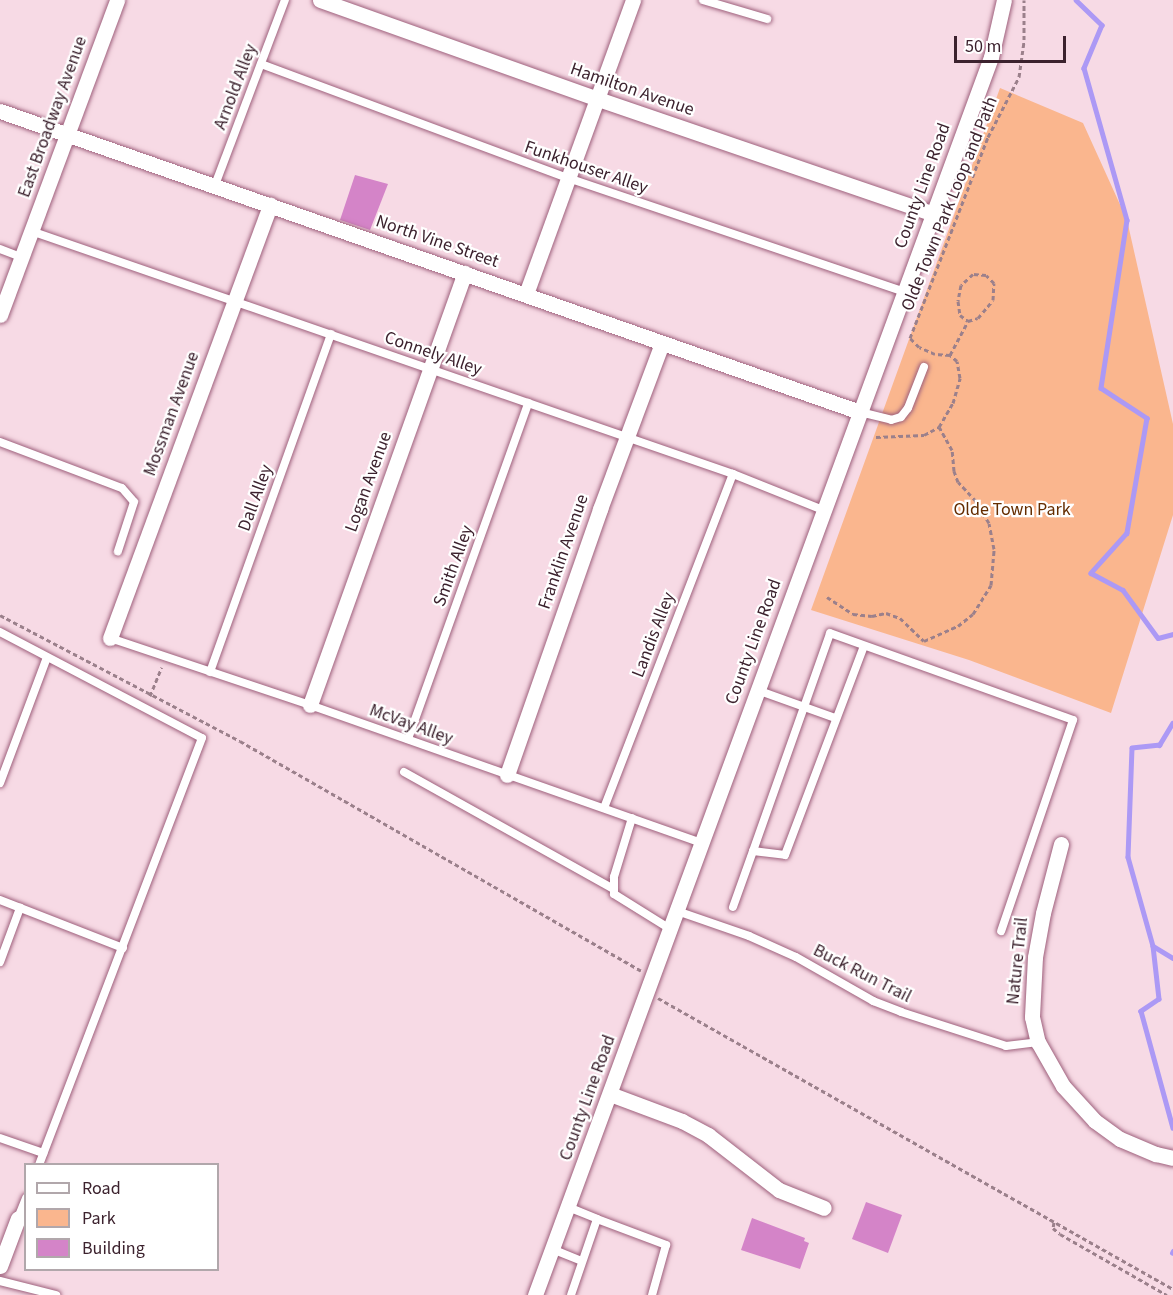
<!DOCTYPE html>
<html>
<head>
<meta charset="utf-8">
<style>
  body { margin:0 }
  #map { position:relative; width:1173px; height:1295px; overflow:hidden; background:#f7dae5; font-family:"Source Sans 3",sans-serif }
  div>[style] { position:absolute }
  .green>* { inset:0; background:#fab68e }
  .stream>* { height:4.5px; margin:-2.25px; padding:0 2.25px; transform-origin:2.25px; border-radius:2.25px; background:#ac99f5 }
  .building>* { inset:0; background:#d484c8 }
  .path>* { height:3px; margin-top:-1.5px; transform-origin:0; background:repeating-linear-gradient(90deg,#9b808b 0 4.5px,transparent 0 7.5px) }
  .roads { filter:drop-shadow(0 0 2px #9e607c) drop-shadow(0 0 2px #9e607c) }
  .lane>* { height:8px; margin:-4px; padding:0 4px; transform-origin:4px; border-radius:4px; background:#fff }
  .street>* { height:15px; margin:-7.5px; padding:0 7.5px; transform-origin:7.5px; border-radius:7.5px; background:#fff }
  span { translate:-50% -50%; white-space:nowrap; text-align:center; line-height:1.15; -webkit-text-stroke:4.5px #fff; paint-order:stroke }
  .street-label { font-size:18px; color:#3c222e }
  .park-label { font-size:18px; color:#652d00 }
  .legend { position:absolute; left:24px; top:1163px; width:195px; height:108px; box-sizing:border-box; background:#fff; border:2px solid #b1a7ab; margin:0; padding:8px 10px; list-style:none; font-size:18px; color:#3c222e }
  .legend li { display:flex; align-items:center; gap:12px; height:30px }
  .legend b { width:30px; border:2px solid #b1a7ab }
  .scale { position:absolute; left:954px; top:36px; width:112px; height:27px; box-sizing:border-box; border:3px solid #3c222e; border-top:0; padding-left:8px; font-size:18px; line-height:21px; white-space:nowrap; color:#3c222e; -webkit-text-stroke:4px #fff; paint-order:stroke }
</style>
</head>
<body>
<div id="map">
  <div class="green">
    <i style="clip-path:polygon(1000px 88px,1083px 123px,1127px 220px,1173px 424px,1173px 515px,1111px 713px,969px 660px,811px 610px)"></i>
  </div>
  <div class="stream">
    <i style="left:1076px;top:0;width:36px;rotate:44deg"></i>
    <i style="left:1102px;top:25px;width:47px;rotate:112.7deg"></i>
    <i style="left:1084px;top:68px;width:158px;rotate:74.2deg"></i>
    <i style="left:1127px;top:220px;width:170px;rotate:98.8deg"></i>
    <i style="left:1101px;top:388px;width:55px;rotate:33.1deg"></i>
    <i style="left:1147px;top:418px;width:117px;rotate:99.9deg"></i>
    <i style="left:1127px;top:533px;width:54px;rotate:132deg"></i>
    <i style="left:1091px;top:573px;width:36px;rotate:28deg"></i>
    <i style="left:1123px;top:590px;width:59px;rotate:53.9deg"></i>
    <i style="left:1158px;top:638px;width:16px;rotate:-15deg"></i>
    <i style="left:1173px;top:723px;width:26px;rotate:121deg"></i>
    <i style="left:1160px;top:745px;width:28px;rotate:174deg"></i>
    <i style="left:1132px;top:748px;width:109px;rotate:92.1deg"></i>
    <i style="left:1128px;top:857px;width:92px;rotate:74.3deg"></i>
    <i style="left:1153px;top:946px;width:23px;rotate:31deg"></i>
    <i style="left:1153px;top:946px;width:53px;rotate:83.5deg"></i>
    <i style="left:1159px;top:999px;width:22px;rotate:146deg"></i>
    <i style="left:1141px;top:1011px;width:121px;rotate:74.7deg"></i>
    <i style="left:1172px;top:1253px;width:2px;rotate:-63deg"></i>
  </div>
  <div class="building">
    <i style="clip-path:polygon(355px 175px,388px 184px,370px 230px,340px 220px)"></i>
    <i style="clip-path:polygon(866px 1202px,902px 1215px,888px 1253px,852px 1239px)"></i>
    <i style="clip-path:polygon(752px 1218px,805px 1238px,804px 1241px,809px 1243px,800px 1269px,741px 1250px)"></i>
  </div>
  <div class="path">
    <i style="left:950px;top:355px;width:38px;rotate:-62deg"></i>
    <i style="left:968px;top:321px;width:10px;rotate:-17deg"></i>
    <i style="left:978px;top:318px;width:23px;rotate:-50deg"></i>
    <i style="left:993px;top:300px;width:17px;rotate:-87deg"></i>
    <i style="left:994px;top:283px;width:11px;rotate:-135deg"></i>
    <i style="left:986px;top:275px;width:13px;rotate:-176deg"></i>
    <i style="left:973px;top:274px;width:16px;rotate:137deg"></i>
    <i style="left:961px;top:285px;width:16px;rotate:101deg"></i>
    <i style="left:958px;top:301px;width:14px;rotate:82deg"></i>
    <i style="left:960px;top:315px;width:10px;rotate:37deg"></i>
    <i style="left:876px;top:437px;width:48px;rotate:-2.4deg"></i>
    <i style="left:924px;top:435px;width:17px;rotate:-28deg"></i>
    <i style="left:939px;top:427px;width:28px;rotate:-60deg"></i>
    <i style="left:953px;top:403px;width:26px;rotate:-74deg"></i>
    <i style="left:960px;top:378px;width:17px;rotate:-100deg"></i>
    <i style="left:957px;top:361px;width:9px;rotate:-139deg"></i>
    <i style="left:950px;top:355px;width:15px;rotate:-176deg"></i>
    <i style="left:935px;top:354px;width:17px;rotate:-156deg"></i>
    <i style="left:919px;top:347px;width:13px;rotate:-135deg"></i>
    <i style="left:910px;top:338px;width:216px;rotate:-68.8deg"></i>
    <i style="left:988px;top:137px;width:68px;rotate:-62.7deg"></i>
    <i style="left:1019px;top:77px;width:37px;rotate:-82deg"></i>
    <i style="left:1024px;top:40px;width:40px;rotate:-90deg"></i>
    <i style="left:827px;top:597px;width:31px;rotate:33deg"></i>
    <i style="left:853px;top:614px;width:19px;rotate:6deg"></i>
    <i style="left:872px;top:616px;width:14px;rotate:-12deg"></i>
    <i style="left:886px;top:613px;width:15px;rotate:20deg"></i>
    <i style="left:900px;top:618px;width:33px;rotate:44deg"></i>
    <i style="left:924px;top:641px;width:37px;rotate:-24deg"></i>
    <i style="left:958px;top:626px;width:19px;rotate:-39deg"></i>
    <i style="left:973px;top:614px;width:34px;rotate:-58deg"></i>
    <i style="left:991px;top:585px;width:36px;rotate:-85deg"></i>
    <i style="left:994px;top:549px;width:26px;rotate:-101deg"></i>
    <i style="left:989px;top:523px;width:26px;rotate:-121deg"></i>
    <i style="left:976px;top:501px;width:26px;rotate:-133deg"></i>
    <i style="left:958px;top:482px;width:12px;rotate:-110deg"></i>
    <i style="left:954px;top:471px;width:21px;rotate:-95deg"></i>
    <i style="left:952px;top:450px;width:26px;rotate:-119deg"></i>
    <i style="left:0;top:615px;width:271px;rotate:27.7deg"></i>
    <i style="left:240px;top:741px;width:462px;rotate:29.8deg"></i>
    <i style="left:150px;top:696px;width:31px;rotate:-68deg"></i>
    <i style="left:658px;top:998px;width:592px;rotate:29.47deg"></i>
    <i style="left:1054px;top:1222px;width:6px;rotate:99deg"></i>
    <i style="left:1053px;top:1228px;width:9px;rotate:41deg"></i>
    <i style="left:1060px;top:1234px;width:123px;rotate:29.7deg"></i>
  </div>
  <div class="roads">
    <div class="lane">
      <i style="left:703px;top:0;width:67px;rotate:16.5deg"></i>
      <i style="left:261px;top:64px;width:327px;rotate:20.4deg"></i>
      <i style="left:568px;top:178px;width:356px;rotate:18.7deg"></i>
      <i style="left:215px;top:185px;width:198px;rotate:-69.3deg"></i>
      <i style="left:31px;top:231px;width:743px;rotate:19.09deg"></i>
      <i style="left:733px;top:474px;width:97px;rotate:21.8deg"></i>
      <i style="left:0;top:249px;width:22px;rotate:21deg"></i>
      <i style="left:860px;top:412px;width:32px;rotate:14deg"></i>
      <i style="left:891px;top:420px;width:10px;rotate:-17deg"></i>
      <i style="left:901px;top:417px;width:11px;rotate:-52deg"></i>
      <i style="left:908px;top:408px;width:44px;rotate:-68.7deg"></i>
      <i style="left:0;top:442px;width:130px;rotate:20.7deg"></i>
      <i style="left:122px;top:488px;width:18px;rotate:49deg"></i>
      <i style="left:134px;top:502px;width:52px;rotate:108.1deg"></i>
      <i style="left:0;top:632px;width:228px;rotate:27.7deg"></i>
      <i style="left:202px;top:738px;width:456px;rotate:110.9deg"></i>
      <i style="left:110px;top:638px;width:211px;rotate:18.5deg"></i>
      <i style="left:310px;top:705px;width:416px;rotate:19.4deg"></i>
      <i style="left:210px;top:672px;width:359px;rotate:-70.3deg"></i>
      <i style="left:757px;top:690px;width:83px;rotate:19.7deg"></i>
      <i style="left:408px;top:739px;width:357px;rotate:-70.3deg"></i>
      <i style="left:404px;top:772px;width:240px;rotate:29.2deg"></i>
      <i style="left:0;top:783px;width:134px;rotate:-69.5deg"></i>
      <i style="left:604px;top:808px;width:358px;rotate:-68.9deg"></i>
      <i style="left:632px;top:818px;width:62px;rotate:107deg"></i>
      <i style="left:614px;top:877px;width:17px;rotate:90deg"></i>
      <i style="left:614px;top:894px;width:66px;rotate:32deg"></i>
      <i style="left:753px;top:851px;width:231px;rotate:-70.5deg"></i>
      <i style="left:830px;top:633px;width:258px;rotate:19.7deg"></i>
      <i style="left:1073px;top:720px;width:223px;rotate:108.8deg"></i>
      <i style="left:0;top:900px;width:132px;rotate:21.3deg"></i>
      <i style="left:733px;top:907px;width:59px;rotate:-70.3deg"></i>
      <i style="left:753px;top:851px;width:32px;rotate:7deg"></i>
      <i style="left:785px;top:855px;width:223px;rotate:-69.3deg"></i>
      <i style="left:677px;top:911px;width:76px;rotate:19.1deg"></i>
      <i style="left:749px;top:936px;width:51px;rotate:24.1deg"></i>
      <i style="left:796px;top:957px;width:89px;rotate:29.7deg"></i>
      <i style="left:873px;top:1001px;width:30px;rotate:21deg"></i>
      <i style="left:901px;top:1012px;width:110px;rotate:17.9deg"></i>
      <i style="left:1006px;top:1046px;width:32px;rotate:-7deg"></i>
      <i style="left:0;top:962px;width:58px;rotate:-69.7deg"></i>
      <i style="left:0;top:1138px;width:46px;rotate:19.2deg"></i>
      <i style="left:568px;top:1207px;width:31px;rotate:22deg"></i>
      <i style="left:597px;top:1219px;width:80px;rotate:108.9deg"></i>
      <i style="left:18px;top:1218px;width:22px;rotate:-68deg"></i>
      <i style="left:597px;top:1219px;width:74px;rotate:20.6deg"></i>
      <i style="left:666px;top:1245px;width:52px;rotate:105.6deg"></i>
      <i style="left:552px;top:1249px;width:31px;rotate:22deg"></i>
      <i style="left:0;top:1281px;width:58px;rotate:14deg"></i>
    </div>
    <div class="street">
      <i style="left:320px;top:0;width:295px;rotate:19.6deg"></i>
      <i style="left:598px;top:99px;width:354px;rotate:18.9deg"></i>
      <i style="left:0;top:111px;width:911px;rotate:19.29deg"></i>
      <i style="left:526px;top:294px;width:313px;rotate:-70deg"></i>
      <i style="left:0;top:315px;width:336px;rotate:-69.6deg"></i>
      <i style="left:110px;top:638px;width:462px;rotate:-69.7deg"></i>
      <i style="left:310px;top:705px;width:459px;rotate:-70.3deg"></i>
      <i style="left:507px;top:775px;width:282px;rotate:-70.7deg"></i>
      <i style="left:600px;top:509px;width:177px;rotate:-69.5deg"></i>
      <i style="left:1061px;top:844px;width:71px;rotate:104.6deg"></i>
      <i style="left:1043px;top:913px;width:45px;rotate:100.3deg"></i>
      <i style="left:1035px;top:957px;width:60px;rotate:92.9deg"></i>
      <i style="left:1032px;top:1017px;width:26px;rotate:77deg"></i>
      <i style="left:1038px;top:1042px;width:51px;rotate:60.4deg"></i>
      <i style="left:1063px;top:1086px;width:47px;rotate:47.6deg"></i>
      <i style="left:1095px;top:1121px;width:31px;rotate:36deg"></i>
      <i style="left:1120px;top:1139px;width:39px;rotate:23deg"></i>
      <i style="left:1156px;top:1154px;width:17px;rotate:13deg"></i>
      <i style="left:610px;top:1094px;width:77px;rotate:20.6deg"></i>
      <i style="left:682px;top:1121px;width:30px;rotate:28deg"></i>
      <i style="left:708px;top:1135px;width:90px;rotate:37.8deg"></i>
      <i style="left:779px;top:1190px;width:48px;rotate:21.8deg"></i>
      <i style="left:0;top:1266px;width:51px;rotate:-69.4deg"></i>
      <i style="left:535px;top:1295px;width:1319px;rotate:-69.78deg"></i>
      <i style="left:991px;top:57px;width:58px;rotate:-77.2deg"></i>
    </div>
  </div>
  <div class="street-label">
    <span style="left:236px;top:87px;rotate:-69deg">Arnold Alley</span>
    <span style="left:632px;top:90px;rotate:19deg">Hamilton Avenue</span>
    <span style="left:53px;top:117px;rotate:-70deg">East Broadway Avenue</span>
    <span style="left:586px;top:168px;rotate:19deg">Funkhouser Alley</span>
    <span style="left:923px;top:186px;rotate:-70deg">County Line Road</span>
    <span style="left:950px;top:204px;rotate:-68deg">Olde Town Park Loop and Path</span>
    <span style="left:437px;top:242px;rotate:19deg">North Vine Street</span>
    <span style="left:433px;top:354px;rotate:19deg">Connely Alley</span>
    <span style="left:172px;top:414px;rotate:-70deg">Mossman Avenue</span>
    <span style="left:369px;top:482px;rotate:-70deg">Logan Avenue</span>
    <span style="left:256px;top:498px;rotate:-70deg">Dall Alley</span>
    <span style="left:564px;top:552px;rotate:-71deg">Franklin Avenue</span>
    <span style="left:454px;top:566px;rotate:-70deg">Smith Alley</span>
    <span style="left:654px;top:635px;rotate:-69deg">Landis Alley</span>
    <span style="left:754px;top:642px;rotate:-70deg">County Line Road</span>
    <span style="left:411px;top:725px;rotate:20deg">McVay Alley</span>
    <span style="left:1018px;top:961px;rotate:-84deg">Nature Trail</span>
    <span style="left:862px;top:974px;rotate:27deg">Buck Run Trail</span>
    <span style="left:588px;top:1098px;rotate:-70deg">County Line Road</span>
  </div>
  <div class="park-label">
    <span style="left:1012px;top:510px">Olde Town Park</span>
  </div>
  <ul class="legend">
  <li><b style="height:8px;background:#fff"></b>Road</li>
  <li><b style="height:16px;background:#fab68e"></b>Park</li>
  <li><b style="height:16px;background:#d484c8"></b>Building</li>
  </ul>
  <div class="scale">50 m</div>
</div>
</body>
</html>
